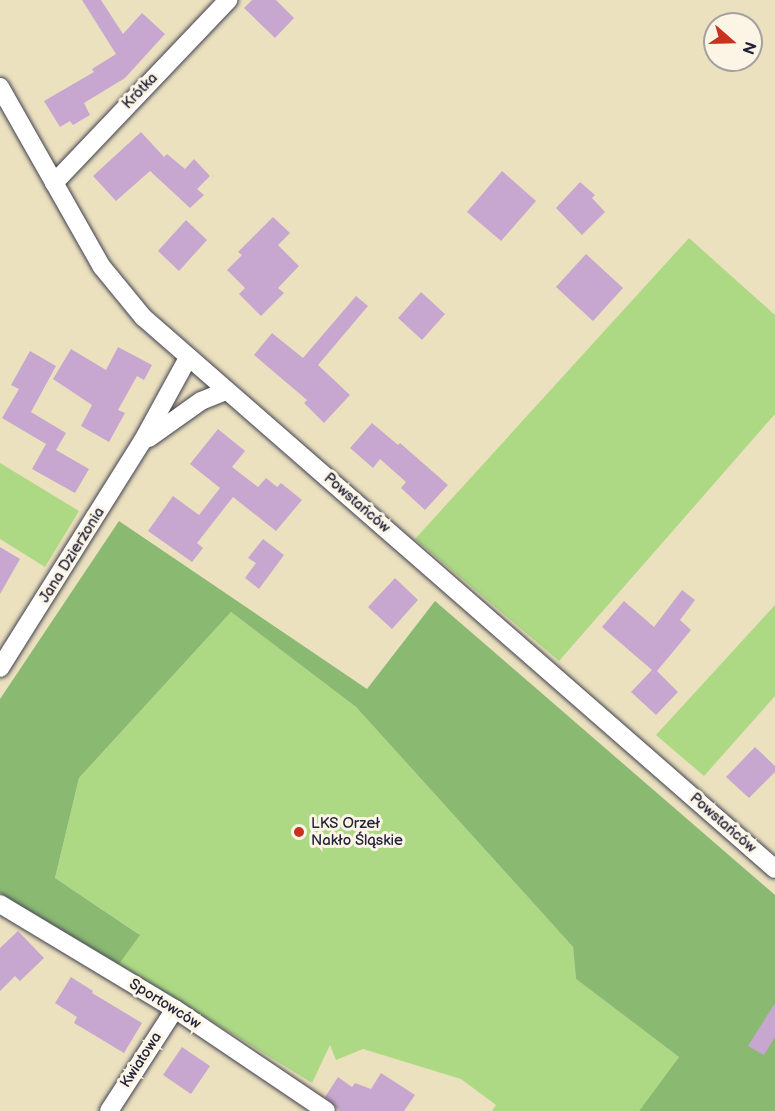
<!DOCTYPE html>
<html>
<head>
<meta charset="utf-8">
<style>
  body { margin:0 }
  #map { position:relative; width:775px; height:1111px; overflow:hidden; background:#ebe1bf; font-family:"Balsamiq Sans",sans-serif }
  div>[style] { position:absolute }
  .green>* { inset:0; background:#add985 }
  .forest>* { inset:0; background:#8ab972 }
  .building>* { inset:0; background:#c7a7cf }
  .roads { filter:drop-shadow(0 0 2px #403f4f) drop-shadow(0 0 2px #403f4f) }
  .street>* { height:18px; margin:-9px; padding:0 9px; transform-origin:9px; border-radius:9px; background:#fff }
  .dots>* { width:16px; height:16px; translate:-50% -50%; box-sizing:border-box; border:3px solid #fcf5e5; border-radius:50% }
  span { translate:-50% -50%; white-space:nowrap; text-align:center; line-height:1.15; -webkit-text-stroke:6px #fcf5e5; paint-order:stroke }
  .street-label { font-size:15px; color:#22223b }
  .poi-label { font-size:15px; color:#22223b }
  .left { translate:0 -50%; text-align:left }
  .north { position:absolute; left:703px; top:12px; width:60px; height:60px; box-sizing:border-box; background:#fcf5e5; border:2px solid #a5a1a1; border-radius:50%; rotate:110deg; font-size:16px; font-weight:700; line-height:24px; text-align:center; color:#22223b }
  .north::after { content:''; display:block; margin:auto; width:21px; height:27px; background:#c8321e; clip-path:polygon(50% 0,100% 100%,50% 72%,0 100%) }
</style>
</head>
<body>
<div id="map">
  <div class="green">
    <i style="clip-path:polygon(689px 238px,775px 315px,775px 414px,559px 661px,415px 539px)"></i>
    <i style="clip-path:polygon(0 463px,79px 511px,45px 567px,0 539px)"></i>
    <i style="clip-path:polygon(775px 605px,775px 696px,704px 776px,656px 735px)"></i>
    <i style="clip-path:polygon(231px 612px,356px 707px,573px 947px,576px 979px,679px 1057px,639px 1111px,492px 1111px,496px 1105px,461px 1079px,363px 1049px,336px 1060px,330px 1045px,312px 1083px,119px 964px,139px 934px,55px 878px,79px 778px)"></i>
  </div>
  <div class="forest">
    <i style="clip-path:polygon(119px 521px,367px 689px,435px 601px,775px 895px,775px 1111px,639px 1111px,679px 1057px,576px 979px,573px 947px,356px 707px,231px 612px,79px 778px,55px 878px,140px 935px,119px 964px,0 893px,0 699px)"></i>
  </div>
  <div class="building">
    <i style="clip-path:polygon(82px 0,101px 0,123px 34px,142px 13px,165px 34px,125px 78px,84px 103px,90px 115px,73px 125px,70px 121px,60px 127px,44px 101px,94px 72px,92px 69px,116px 54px)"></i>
    <i style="clip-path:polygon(252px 0,276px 0,294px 18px,275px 38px,244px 8px)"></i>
    <i style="clip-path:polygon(141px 132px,164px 157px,167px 154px,185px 169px,194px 159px,210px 176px,197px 189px,204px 195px,190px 208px,150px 171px,116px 201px,93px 176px)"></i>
    <i style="clip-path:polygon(502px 171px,536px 201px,501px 241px,467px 212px)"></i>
    <i style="clip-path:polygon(580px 182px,595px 195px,592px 198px,605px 212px,582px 235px,556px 208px)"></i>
    <i style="clip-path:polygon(273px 217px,290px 233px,278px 245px,299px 266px,278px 288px,284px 293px,261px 316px,239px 294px,245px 288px,227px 270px,242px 255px,238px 252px)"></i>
    <i style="clip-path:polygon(186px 220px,207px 240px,179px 271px,158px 251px)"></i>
    <i style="clip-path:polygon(586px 254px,623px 288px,593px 321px,556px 287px)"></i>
    <i style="clip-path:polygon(421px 292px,445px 314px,422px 340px,398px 318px)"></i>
    <i style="clip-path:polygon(356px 296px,368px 306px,318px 365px,350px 395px,324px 423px,304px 403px,307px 400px,254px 355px,272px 333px,303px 358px)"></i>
    <i style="clip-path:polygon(118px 347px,152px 365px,144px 380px,137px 376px,118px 410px,125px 413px,109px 442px,81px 426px,92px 405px,53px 379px,71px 349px,106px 370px)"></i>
    <i style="clip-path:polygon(30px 351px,56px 366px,31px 412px,66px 433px,56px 450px,89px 469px,75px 493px,32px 469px,46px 444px,2px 418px,19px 389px,11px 385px)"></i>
    <i style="clip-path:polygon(372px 423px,398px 445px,400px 443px,448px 485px,425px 510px,401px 488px,406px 482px,380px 459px,373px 468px,350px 448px)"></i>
    <i style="clip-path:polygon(218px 429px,245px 451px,232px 467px,258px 487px,266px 478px,277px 487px,281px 483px,302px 500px,276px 531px,233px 497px,197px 543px,203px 548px,192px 562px,148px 531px,173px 496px,199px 515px,220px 488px,190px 464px)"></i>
    <i style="clip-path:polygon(263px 539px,284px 555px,259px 589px,245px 578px,256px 563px,248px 558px)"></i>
    <i style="clip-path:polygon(0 547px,20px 559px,0 594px)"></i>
    <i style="clip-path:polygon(395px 578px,418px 600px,392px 629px,368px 607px)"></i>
    <i style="clip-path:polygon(682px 590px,695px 600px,680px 620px,691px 630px,657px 671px,678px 692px,656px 715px,631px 692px,652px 670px,602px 627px,624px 601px,654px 627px)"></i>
    <i style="clip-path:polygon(755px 747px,775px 766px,775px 772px,749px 798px,726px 777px)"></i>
    <i style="clip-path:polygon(18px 931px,44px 958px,20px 981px,15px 976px,0 991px,0 948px)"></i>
    <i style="clip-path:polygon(71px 977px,93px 991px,92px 993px,142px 1023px,124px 1053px,74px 1023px,77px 1017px,55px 1003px)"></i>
    <i style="clip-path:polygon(775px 1003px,775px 1037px,764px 1055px,748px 1046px)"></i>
    <i style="clip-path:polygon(182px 1047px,210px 1066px,191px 1094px,163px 1075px)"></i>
    <i style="clip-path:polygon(381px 1073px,415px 1095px,404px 1111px,340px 1111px,325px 1097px,338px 1077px,352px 1087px,355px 1083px,371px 1089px)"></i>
  </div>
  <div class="roads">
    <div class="street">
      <i style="left:0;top:87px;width:207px;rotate:60.5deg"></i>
      <i style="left:102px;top:267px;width:65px;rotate:50.6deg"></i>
      <i style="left:143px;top:317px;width:839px;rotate:41.13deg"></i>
      <i style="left:54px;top:183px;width:253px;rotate:-46.4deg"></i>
      <i style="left:149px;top:438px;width:64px;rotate:-35.4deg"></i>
      <i style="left:201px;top:401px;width:27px;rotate:-22deg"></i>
      <i style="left:0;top:668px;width:267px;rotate:-57.9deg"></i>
      <i style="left:142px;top:442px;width:96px;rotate:-61.3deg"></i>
      <i style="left:0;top:904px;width:204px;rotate:31deg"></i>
      <i style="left:175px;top:1009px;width:182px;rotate:34deg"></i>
      <i style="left:109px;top:1111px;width:121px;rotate:-57.1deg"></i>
    </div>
  </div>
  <div class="dots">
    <i style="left:299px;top:832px;background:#c8321e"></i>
  </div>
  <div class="street-label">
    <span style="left:140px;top:91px;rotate:-46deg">Krótka</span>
    <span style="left:357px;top:503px;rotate:41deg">Powstańców</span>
    <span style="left:72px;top:555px;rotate:-58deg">Jana Dzierżonia</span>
    <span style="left:723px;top:823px;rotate:41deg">Powstańców</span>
    <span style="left:165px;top:1004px;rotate:32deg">Sportowców</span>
    <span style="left:141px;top:1060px;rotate:-57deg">Kwiatowa</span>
  </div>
  <div class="poi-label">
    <span class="left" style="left:311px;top:832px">LKS Orzeł<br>Nakło Śląskie</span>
  </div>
  <div class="north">N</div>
</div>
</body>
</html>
